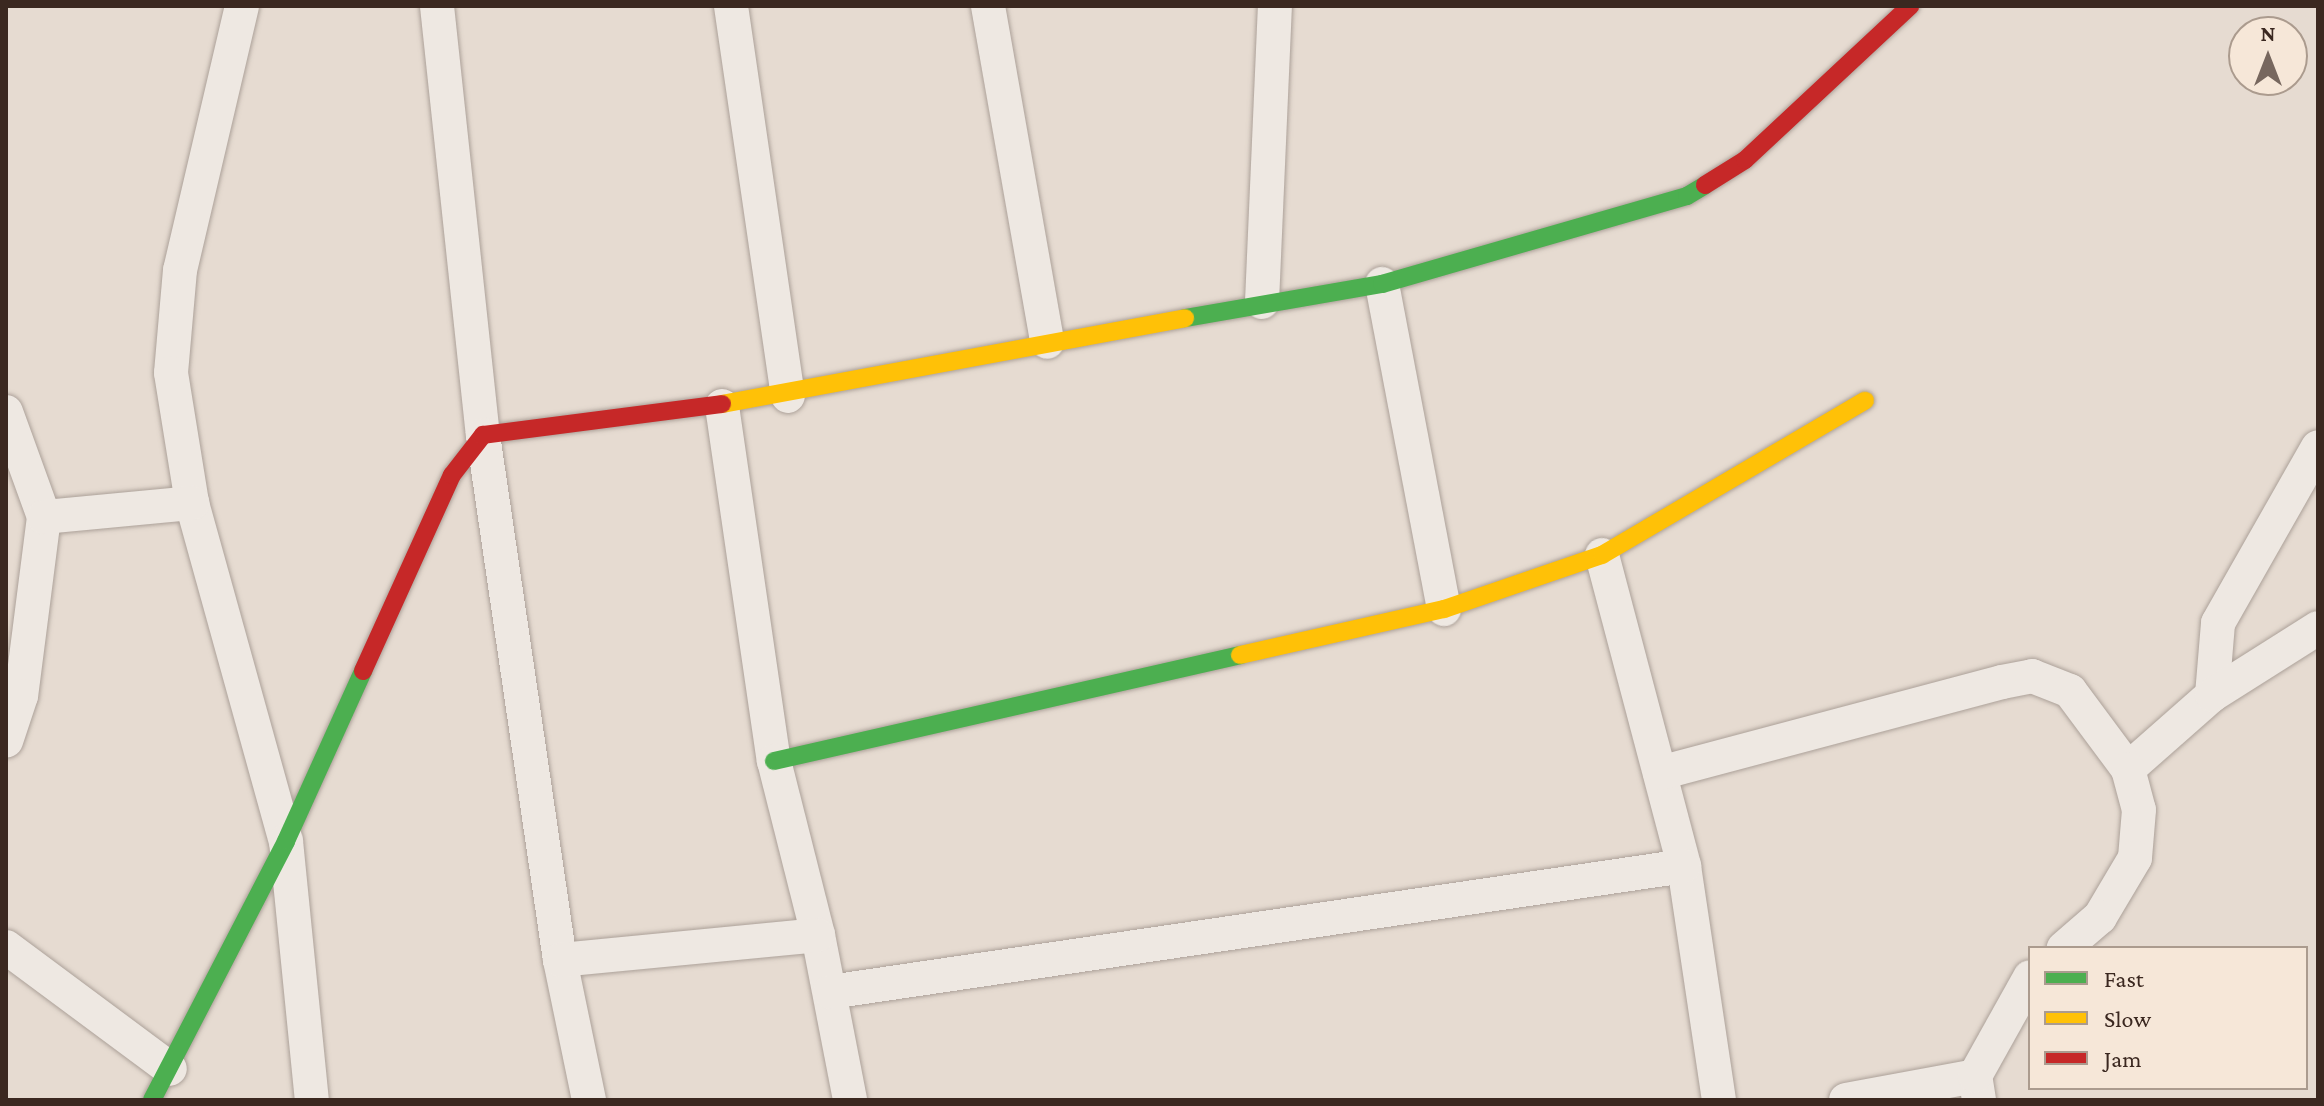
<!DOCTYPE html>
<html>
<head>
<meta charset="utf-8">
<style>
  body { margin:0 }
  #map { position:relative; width:2324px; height:1106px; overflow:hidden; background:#e6dbd1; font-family:"Crimson Pro",serif }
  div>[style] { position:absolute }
  .roads { filter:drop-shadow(0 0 2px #aca199) drop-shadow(0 0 2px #aca199) }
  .street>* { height:34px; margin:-17px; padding:0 17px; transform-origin:17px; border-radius:17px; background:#eee8e2 }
  .fast>* { height:18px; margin:-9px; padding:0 9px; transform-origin:9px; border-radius:9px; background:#4caf50 }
  .slow>* { height:18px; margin:-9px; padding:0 9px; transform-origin:9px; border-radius:9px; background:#ffc107 }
  .jam>* { height:18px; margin:-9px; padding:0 9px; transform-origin:9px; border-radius:9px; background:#c62828 }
  span { translate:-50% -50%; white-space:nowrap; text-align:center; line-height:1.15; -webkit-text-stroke:8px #f6e7d8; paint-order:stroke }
  .frame { position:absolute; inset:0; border:8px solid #3b2820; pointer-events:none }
  .legend { position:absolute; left:2028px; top:946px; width:280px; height:144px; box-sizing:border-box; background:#f6e7d8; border:2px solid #ab9b8e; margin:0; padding:10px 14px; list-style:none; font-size:24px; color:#3b2820 }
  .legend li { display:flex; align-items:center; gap:16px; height:40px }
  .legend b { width:40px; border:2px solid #ab9b8e }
  .north { position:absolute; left:2228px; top:16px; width:80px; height:80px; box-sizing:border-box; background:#f6e7d8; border:2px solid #ab9b8e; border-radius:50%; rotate:0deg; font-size:22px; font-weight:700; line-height:32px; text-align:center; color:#3b2820 }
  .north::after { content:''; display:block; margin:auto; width:28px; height:36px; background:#77675e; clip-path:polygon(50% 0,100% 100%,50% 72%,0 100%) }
</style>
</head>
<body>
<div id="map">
  <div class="roads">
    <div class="street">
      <i style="left:242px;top:6px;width:271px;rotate:103.2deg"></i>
      <i style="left:180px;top:270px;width:103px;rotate:95deg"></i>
      <i style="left:171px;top:373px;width:132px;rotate:80.8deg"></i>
      <i style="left:192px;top:503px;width:351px;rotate:74.5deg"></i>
      <i style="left:286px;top:841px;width:260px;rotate:84.3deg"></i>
      <i style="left:437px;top:6px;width:431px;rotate:83.9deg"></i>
      <i style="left:483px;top:435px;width:531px;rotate:81.66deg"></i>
      <i style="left:560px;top:960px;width:143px;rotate:78.3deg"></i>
      <i style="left:731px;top:6px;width:394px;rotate:81.7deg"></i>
      <i style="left:988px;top:6px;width:341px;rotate:80deg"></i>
      <i style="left:1382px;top:284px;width:331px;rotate:79.2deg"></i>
      <i style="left:1262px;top:302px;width:296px;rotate:-87.5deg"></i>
      <i style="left:722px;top:406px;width:359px;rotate:81.7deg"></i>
      <i style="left:774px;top:761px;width:179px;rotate:75.8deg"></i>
      <i style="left:818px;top:935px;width:168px;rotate:79deg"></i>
      <i style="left:6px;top:412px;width:112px;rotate:70.1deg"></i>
      <i style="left:44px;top:517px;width:180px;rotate:97.3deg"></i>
      <i style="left:21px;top:696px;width:47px;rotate:108.4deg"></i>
      <i style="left:44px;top:517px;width:149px;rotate:-5.4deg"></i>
      <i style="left:1602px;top:555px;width:322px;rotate:75.2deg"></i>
      <i style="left:1684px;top:866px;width:237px;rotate:81.5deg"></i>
      <i style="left:2212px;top:695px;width:72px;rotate:-85.2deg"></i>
      <i style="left:2218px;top:623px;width:202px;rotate:-60.4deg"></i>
      <i style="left:2128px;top:769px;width:112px;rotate:-41.4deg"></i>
      <i style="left:2212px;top:695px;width:125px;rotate:-32.3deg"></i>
      <i style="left:1660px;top:773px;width:354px;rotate:-14.9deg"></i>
      <i style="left:2002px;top:682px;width:31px;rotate:-11deg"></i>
      <i style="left:2032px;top:676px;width:41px;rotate:21.5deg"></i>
      <i style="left:2070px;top:691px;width:97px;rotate:53.4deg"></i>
      <i style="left:2128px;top:769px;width:42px;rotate:75deg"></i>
      <i style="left:2139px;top:810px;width:48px;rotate:94.8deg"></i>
      <i style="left:2135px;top:858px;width:69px;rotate:120.7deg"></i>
      <i style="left:2100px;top:917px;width:48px;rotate:139.3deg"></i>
      <i style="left:6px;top:947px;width:204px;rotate:36.6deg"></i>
      <i style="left:560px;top:960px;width:259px;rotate:-5.5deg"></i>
      <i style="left:830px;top:992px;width:863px;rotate:-8.39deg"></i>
      <i style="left:1846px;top:1100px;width:131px;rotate:-10.5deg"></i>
      <i style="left:1979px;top:1100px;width:24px;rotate:-99deg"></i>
      <i style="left:1975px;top:1076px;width:113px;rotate:-60.9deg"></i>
    </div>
    <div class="fast">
      <i style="left:1185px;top:318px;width:200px;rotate:-9.8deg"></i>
      <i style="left:1382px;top:284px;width:317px;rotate:-16.1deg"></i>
      <i style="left:1687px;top:196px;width:21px;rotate:-31deg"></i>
      <i style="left:774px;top:761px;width:478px;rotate:-12.8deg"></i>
      <i style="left:152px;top:1100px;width:292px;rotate:-62.6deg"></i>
      <i style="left:286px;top:841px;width:187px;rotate:-65.6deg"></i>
    </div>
    <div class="slow">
      <i style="left:722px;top:404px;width:471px;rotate:-10.5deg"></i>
      <i style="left:1240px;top:655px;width:209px;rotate:-12.7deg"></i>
      <i style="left:1444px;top:609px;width:167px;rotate:-18.9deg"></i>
      <i style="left:1602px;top:555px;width:305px;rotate:-30.4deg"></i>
    </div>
    <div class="jam">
      <i style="left:1705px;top:185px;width:47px;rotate:-32deg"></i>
      <i style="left:1745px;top:160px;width:226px;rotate:-43deg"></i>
      <i style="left:363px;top:671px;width:215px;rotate:-65.6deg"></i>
      <i style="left:452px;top:475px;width:51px;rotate:-52.2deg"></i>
      <i style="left:483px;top:435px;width:241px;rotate:-7.4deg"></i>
    </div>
  </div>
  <div class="frame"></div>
  <ul class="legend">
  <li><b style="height:10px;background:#4caf50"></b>Fast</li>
  <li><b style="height:10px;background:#ffc107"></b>Slow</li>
  <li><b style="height:10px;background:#c62828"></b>Jam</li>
  </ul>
  <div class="north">N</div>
</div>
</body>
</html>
